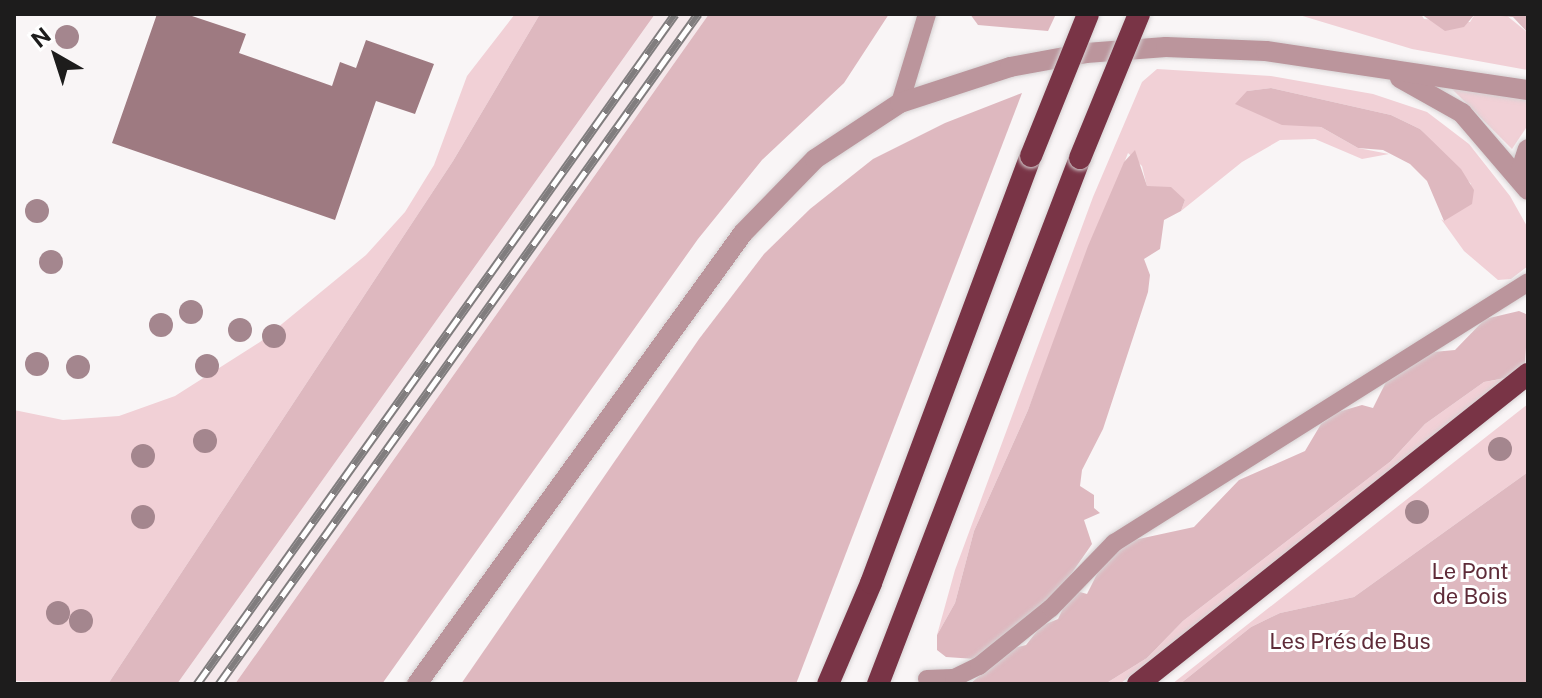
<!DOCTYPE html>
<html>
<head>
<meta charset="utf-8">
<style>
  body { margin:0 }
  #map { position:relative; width:1542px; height:698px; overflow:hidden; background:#f9f5f6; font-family:"Public Sans",sans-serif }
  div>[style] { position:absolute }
  .built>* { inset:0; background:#f5e8eb }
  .green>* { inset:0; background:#f1d0d6 }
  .forest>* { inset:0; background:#deb8bf }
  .building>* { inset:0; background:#9e7a81 }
  .roads { filter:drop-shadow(0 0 2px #d6d2d3) drop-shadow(0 0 2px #d6d2d3) }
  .service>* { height:18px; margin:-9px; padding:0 9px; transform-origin:9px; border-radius:9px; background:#bb959c }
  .tertiary>* { height:20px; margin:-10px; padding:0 10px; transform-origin:10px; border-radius:10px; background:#bb959c }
  .trunk>* { height:22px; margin:-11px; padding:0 11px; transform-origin:11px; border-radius:11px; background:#793446 }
  .rail>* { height:9px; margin-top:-4.5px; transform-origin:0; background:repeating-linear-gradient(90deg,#fff 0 18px,#807d7e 0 36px); box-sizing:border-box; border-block:2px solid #807d7e }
  .bridges { filter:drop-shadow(0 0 2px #d6d2d3) drop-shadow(0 0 2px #d6d2d3) }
  .trunk-bridge>* { height:22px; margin:-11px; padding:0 11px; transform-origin:11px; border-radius:11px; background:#793446 }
  .trees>* { width:24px; height:24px; margin:-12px; border-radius:50%; background:#a4868e }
  span { translate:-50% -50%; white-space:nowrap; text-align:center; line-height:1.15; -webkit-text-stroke:6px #fff; paint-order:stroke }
  .park-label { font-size:22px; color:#5f2c39 }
  .frame { position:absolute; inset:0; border:16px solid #1d1c1c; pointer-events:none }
  .north { position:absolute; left:16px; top:16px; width:80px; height:80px; -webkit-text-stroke:6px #fff; paint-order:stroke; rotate:321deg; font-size:22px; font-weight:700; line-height:32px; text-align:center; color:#1d1c1c }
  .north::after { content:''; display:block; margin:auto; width:28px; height:36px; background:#1d1c1c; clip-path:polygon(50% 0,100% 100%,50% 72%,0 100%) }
</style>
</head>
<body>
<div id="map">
  <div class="built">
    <i style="clip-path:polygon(655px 14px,709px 14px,235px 684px,177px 684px)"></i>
  </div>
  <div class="green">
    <i style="clip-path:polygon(515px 14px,540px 14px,453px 161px,108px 684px,14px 681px,14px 410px,63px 420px,119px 416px,175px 396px,260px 342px,366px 255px,405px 212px,434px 165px,467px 76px)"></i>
    <i style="clip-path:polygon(1296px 14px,1421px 14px,1424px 19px,1470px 22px,1475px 14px,1506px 15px,1528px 33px,1528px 70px,1412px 49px)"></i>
    <i style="clip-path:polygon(1157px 69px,1271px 76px,1373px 94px,1427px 112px,1469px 144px,1510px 196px,1528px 228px,1528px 266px,1511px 279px,1498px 280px,1464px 251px,1441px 219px,1444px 221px,1471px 184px,1420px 129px,1391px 115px,1271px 88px,1247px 91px,1260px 112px,1276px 122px,1321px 127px,1358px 148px,1389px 154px,1362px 159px,1315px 139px,1280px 140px,1242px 162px,1181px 211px,1185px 200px,1147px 187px,1142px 166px,1128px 153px,1028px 410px,974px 531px,955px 603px,937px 635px,955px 570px,1093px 197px,1142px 82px)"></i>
    <i style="clip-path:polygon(1448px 85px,1528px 99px,1528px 125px,1512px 149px)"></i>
    <i style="clip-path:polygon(1507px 378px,1120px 684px,1105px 684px,1147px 658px,1183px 621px,1391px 461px,1425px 424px,1484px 382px)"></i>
    <i style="clip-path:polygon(1528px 404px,1528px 472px,1354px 597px,1280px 613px,1251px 627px,1180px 684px,1172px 684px)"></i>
  </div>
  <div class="forest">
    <i style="clip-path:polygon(540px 14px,655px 14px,177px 684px,108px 684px,453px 161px)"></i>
    <i style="clip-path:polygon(709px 14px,889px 14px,844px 83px,762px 160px,698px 239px,382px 684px,235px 684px)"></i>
    <i style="clip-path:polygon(970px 14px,1056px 14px,1048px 31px,978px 25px)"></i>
    <i style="clip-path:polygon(1421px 14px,1475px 14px,1464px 27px,1445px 31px)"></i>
    <i style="clip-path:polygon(1476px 14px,1528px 14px,1528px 33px,1513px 17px)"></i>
    <i style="clip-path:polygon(1271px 88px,1391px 115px,1420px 129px,1461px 169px,1474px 190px,1472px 204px,1444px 221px,1427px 181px,1410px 164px,1383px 150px,1358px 148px,1321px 127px,1282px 125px,1235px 104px,1247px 91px)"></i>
    <i style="clip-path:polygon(1022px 93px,796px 684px,461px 684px,699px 339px,764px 254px,810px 209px,873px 159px,945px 123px)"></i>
    <i style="clip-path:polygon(1135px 150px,1147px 186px,1171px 187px,1185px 200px,1181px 211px,1164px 220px,1160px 249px,1144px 259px,1150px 275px,1148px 292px,1103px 429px,1082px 470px,1080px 486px,1094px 495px,1094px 508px,1100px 513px,1084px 520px,1092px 544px,1058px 593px,975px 659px,946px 657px,937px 650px,937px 635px,955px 603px,974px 531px,1028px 410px,1088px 246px,1124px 162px)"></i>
    <i style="clip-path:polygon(1519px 311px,1528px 315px,1525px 364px,1511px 377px,1484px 382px,1425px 424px,1391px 461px,1183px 621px,1147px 658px,1105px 684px,970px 684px,1010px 649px,1026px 645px,1041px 626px,1058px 619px,1067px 600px,1080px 592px,1087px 594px,1104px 560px,1117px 550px,1134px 540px,1194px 527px,1239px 480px,1305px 451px,1321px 424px,1338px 412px,1362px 405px,1373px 408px,1389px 376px,1433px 352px,1455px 350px,1485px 319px)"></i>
    <i style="clip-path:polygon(1528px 472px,1528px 684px,1180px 684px,1251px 627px,1280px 613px,1354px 597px)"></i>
  </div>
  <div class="building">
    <i style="clip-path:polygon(157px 14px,186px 14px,246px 34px,239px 53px,332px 86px,340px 62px,356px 68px,366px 40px,434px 64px,415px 114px,376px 101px,335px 220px,112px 143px)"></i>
  </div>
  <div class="roads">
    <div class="service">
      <i style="left:900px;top:103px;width:93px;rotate:-73.1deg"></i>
      <i style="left:927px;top:679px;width:27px;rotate:-2deg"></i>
      <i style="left:954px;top:678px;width:28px;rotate:-26deg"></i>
      <i style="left:979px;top:666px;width:92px;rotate:-38.9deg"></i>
      <i style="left:1051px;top:608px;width:91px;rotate:-45.9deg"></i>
      <i style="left:1114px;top:543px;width:489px;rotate:-32.2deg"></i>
    </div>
    <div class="tertiary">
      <i style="left:1400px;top:78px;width:71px;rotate:29.4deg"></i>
      <i style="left:1462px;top:113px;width:101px;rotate:49.4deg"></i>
      <i style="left:1519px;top:176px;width:28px;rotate:-72deg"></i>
      <i style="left:417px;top:684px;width:556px;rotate:-54.14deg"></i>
      <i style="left:743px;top:233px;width:103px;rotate:-45.8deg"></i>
      <i style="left:815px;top:159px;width:102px;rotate:-33.4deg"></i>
      <i style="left:900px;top:103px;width:116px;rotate:-18.1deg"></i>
      <i style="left:1010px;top:67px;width:77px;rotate:-10.4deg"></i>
      <i style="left:1086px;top:53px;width:80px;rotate:-4.3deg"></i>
      <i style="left:1166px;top:47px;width:100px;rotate:2.3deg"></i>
      <i style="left:1266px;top:51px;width:265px;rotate:8.5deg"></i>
    </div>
    <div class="trunk">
      <i style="left:828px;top:684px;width:110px;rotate:-66.9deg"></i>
      <i style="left:871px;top:583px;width:456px;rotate:-69.5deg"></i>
      <i style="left:878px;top:684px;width:563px;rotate:-68.99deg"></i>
      <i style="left:1138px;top:684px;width:498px;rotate:-38.5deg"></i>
    </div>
  </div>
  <div class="rail">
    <i style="left:197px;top:684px;width:823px;rotate:-54.49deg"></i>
    <i style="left:219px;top:684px;width:824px;rotate:-54.44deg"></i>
  </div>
  <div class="bridges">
    <div class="trunk-bridge">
      <i style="left:1031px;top:156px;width:153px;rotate:-68.1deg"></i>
      <i style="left:1080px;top:158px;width:156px;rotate:-67.7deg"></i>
    </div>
  </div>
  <div class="trees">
    <i style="left:67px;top:37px"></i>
    <i style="left:37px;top:211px"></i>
    <i style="left:51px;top:262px"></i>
    <i style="left:191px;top:312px"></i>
    <i style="left:161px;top:325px"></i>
    <i style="left:240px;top:330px"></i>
    <i style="left:274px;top:336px"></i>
    <i style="left:37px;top:364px"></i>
    <i style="left:207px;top:366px"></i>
    <i style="left:78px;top:367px"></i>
    <i style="left:205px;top:441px"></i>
    <i style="left:1500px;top:449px"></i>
    <i style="left:143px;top:456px"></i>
    <i style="left:1417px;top:512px"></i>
    <i style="left:143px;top:517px"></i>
    <i style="left:58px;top:613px"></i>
    <i style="left:81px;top:621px"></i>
  </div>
  <div class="park-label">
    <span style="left:1470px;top:584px">Le Pont<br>de Bois</span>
    <span style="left:1350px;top:642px">Les Prés de Bus</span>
  </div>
  <div class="frame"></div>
  <div class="north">N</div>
</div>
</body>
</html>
